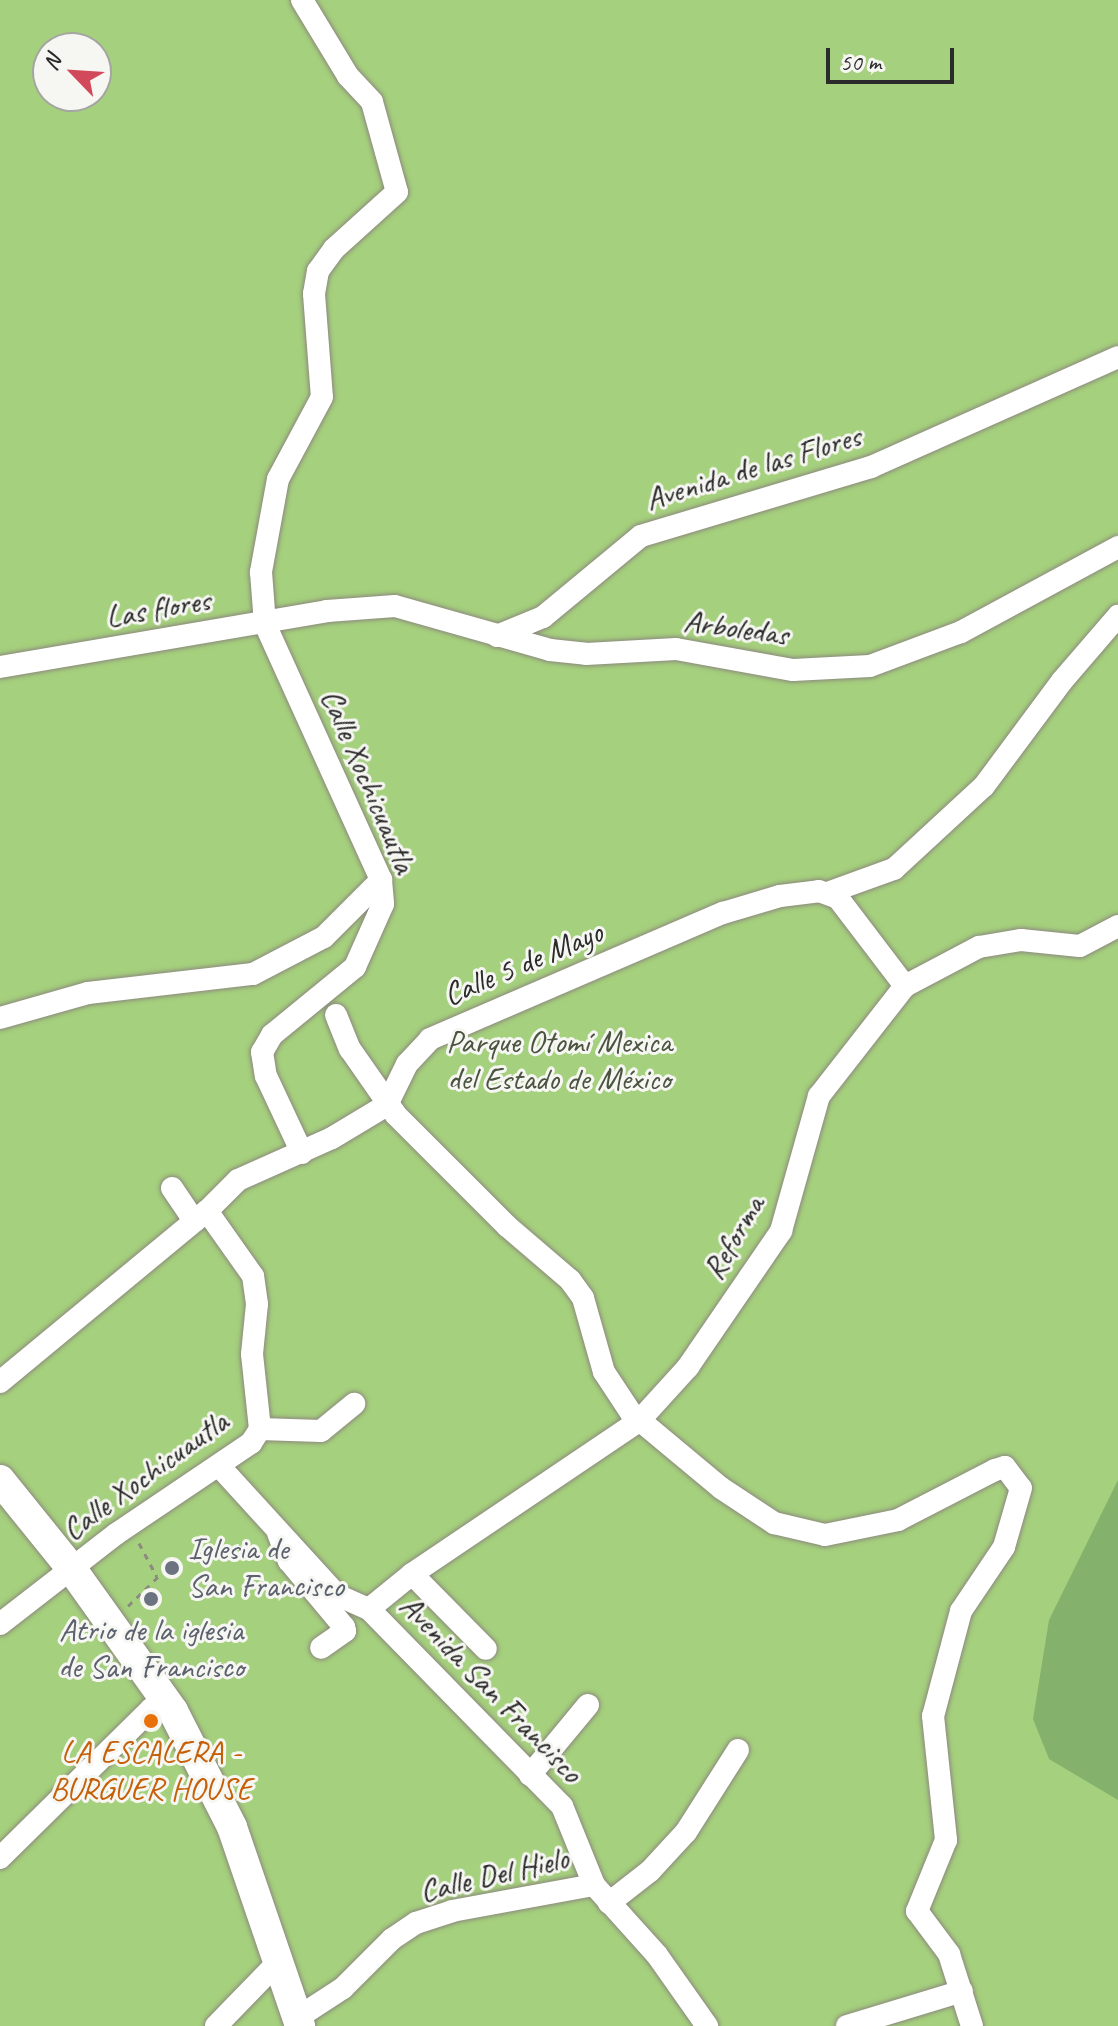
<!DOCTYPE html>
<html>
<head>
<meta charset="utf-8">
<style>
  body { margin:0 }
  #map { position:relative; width:1118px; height:2026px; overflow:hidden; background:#ede7cf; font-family:Caveat,sans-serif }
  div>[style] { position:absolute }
  .green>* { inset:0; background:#a5d07d }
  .forest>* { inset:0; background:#84b26c }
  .path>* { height:3px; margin-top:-1.5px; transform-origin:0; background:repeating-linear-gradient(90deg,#8c897d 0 6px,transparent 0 12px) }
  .roads { filter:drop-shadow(0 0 2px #8c897d) drop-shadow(0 0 2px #8c897d) }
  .minor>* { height:22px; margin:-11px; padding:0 11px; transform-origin:11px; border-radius:11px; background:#fff }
  .major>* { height:30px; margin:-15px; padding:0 15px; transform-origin:15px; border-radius:15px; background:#fff }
  .dots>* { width:22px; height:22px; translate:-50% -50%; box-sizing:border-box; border:4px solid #f6f6f2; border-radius:50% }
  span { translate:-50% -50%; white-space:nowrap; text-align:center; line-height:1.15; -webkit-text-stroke:6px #f6f6f2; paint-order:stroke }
  .street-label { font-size:32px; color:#2b2b2b }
  .park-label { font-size:32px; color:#4a5440 }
  .worship-label { font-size:32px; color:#5b616d }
  .left { translate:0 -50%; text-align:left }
  .food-label { font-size:32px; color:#c56008 }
  .north { position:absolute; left:32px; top:32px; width:80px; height:80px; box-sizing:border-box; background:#f6f6f2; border:2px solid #a5a5a2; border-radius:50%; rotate:295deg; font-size:22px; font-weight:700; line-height:32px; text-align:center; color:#2b2b2b }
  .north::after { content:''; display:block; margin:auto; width:28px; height:36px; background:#d1495b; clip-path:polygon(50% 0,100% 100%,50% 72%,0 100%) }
  .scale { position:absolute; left:826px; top:48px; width:128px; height:36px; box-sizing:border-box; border:4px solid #2b2b2b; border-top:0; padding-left:10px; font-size:24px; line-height:28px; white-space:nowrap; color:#2b2b2b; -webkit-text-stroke:6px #f6f6f2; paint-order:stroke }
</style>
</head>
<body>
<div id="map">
  <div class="green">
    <i style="clip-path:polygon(evenodd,0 0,1118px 0,1118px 2026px,0 2026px,0 0,48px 48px,96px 48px,96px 96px,48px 96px,48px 48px)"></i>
  </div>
  <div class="forest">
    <i style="clip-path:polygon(1118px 1480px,1118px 1800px,1049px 1759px,1033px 1719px,1049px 1620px)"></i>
  </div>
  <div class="path">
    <i style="left:139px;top:1543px;width:38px;rotate:62deg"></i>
    <i style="left:128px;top:1606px;width:54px;rotate:-44.3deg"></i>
  </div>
  <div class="roads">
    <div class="minor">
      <i style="left:302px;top:0;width:89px;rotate:58.8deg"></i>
      <i style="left:348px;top:76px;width:35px;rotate:47deg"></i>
      <i style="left:372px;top:102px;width:93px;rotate:74.5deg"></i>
      <i style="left:397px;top:192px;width:85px;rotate:137.9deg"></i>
      <i style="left:334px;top:249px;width:27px;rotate:126deg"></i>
      <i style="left:318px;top:271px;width:23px;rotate:100deg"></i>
      <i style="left:314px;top:294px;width:103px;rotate:85.6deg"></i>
      <i style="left:322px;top:397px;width:93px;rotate:118.2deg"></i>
      <i style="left:278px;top:479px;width:95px;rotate:100.4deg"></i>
      <i style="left:261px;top:572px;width:52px;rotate:85.6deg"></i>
      <i style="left:265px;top:624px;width:281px;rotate:65.6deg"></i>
      <i style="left:381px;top:880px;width:24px;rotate:85deg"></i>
      <i style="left:383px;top:904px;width:69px;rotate:114deg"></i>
      <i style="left:355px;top:967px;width:107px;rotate:140.7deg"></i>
      <i style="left:272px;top:1035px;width:20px;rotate:120deg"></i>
      <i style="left:262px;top:1052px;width:24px;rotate:81deg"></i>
      <i style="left:266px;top:1076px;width:85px;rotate:64.9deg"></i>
      <i style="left:497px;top:636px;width:50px;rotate:-22.4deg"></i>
      <i style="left:543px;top:617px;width:127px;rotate:-39.6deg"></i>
      <i style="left:641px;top:536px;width:240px;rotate:-16.7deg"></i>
      <i style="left:871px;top:467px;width:270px;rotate:-24deg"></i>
      <i style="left:0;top:667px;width:332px;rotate:-9.7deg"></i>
      <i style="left:327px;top:611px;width:68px;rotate:-4.2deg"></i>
      <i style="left:395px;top:606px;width:161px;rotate:15.8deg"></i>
      <i style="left:550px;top:650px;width:36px;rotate:6deg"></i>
      <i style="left:586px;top:654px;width:90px;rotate:-3.2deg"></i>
      <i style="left:676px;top:649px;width:119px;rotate:10.2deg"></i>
      <i style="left:793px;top:670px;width:77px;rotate:-3deg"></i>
      <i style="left:870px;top:666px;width:97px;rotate:-20.5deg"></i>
      <i style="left:961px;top:632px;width:179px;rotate:-28.4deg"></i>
      <i style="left:830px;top:892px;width:68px;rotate:-19.8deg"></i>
      <i style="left:894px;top:869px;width:122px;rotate:-42.7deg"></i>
      <i style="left:984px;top:786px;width:131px;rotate:-53.4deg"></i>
      <i style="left:1062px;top:681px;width:86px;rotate:-49.3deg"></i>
      <i style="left:336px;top:1015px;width:37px;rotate:68deg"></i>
      <i style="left:350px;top:1049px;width:80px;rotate:55.1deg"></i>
      <i style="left:396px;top:1115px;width:157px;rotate:45deg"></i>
      <i style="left:507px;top:1226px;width:83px;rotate:40.6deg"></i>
      <i style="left:570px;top:1280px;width:22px;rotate:54deg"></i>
      <i style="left:583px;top:1298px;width:77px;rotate:74.2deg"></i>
      <i style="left:604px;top:1372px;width:49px;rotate:56.6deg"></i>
      <i style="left:631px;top:1413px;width:117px;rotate:39.8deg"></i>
      <i style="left:721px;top:1488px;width:64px;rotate:33.4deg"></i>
      <i style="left:774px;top:1523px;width:52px;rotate:13.2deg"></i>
      <i style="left:825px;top:1535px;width:75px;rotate:-11.6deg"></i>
      <i style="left:898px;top:1520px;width:109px;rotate:-27.3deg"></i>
      <i style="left:995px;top:1470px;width:10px;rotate:-17deg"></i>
      <i style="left:1005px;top:1467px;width:26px;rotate:53deg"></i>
      <i style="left:1021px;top:1488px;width:61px;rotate:106.1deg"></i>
      <i style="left:1004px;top:1547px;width:77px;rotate:123.9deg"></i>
      <i style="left:961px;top:1611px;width:109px;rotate:104.9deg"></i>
      <i style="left:933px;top:1716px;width:125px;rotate:84deg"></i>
      <i style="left:946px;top:1840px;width:77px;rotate:112.2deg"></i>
      <i style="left:917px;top:1911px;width:54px;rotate:53.3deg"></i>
      <i style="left:949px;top:1954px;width:76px;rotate:72.3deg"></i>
      <i style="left:0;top:1018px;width:91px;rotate:-15.9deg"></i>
      <i style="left:88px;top:993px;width:166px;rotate:-6.6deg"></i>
      <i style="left:253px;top:974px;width:80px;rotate:-27.5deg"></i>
      <i style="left:324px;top:937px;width:81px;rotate:-45deg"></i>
      <i style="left:172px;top:1188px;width:40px;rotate:56deg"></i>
      <i style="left:0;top:1382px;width:268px;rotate:-39.6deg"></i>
      <i style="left:207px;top:1211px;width:44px;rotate:-45deg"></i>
      <i style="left:238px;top:1180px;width:103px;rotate:-24.1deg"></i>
      <i style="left:332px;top:1138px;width:64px;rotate:-31deg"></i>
      <i style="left:387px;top:1105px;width:46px;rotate:-64deg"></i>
      <i style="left:407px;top:1064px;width:34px;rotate:-47deg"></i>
      <i style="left:430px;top:1039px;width:319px;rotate:-23.3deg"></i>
      <i style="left:723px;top:913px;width:59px;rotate:-16.6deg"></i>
      <i style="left:780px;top:896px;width:39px;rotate:-7deg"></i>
      <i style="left:819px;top:891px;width:20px;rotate:20deg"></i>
      <i style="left:838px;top:898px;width:111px;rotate:52.7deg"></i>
      <i style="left:260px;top:1429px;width:61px;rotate:1.9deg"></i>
      <i style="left:321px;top:1431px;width:43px;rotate:-39.3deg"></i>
      <i style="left:220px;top:1467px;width:173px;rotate:47.6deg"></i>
      <i style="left:337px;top:1595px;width:35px;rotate:24deg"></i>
      <i style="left:369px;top:1609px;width:276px;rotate:45.6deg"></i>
      <i style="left:562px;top:1806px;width:85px;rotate:67.9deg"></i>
      <i style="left:594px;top:1885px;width:94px;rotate:48deg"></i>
      <i style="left:657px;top:1955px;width:87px;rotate:54.8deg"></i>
      <i style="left:278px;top:1533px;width:30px;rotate:69deg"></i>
      <i style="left:289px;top:1561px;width:86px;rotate:50.2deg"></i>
      <i style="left:344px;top:1627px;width:4px;rotate:76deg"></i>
      <i style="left:345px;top:1631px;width:29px;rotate:145deg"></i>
      <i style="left:412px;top:1574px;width:105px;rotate:45.4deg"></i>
      <i style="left:369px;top:1609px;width:55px;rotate:-39.1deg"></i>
      <i style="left:412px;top:1574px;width:274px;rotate:-34deg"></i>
      <i style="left:639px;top:1421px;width:73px;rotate:-47.8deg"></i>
      <i style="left:688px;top:1367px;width:165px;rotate:-55.6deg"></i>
      <i style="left:781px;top:1231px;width:140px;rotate:-74.3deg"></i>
      <i style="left:819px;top:1096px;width:140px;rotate:-52deg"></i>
      <i style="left:905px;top:986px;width:84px;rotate:-27.8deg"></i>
      <i style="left:979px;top:947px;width:43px;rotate:-9.5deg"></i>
      <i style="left:1021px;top:940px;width:59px;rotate:5.8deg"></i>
      <i style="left:1080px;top:946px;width:43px;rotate:-27.8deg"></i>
      <i style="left:0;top:1624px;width:147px;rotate:-37.8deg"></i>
      <i style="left:116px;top:1534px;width:163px;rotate:-34deg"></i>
      <i style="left:251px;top:1443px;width:17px;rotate:-57deg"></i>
      <i style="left:260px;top:1429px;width:75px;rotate:-96.1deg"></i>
      <i style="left:252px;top:1354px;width:50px;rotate:-84.3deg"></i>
      <i style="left:257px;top:1304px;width:28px;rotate:-98deg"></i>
      <i style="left:253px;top:1276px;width:80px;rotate:-125.3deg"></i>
      <i style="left:530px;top:1775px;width:91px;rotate:-50.4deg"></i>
      <i style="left:0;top:1858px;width:212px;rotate:-44.6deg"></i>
      <i style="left:151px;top:1709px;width:17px;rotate:-31deg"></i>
      <i style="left:609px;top:1903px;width:52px;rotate:-38deg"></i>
      <i style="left:650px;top:1871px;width:53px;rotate:-47.3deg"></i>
      <i style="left:686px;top:1832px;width:97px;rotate:-57.6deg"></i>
      <i style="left:297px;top:2018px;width:55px;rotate:-33.1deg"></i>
      <i style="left:343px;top:1988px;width:69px;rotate:-45deg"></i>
      <i style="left:392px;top:1939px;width:29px;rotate:-34deg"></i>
      <i style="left:416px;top:1923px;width:38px;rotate:-18deg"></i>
      <i style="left:452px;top:1911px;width:144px;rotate:-10.4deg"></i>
      <i style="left:216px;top:2026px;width:88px;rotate:-45.9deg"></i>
      <i style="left:847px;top:2026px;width:120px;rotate:-16.9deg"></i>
    </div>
    <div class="major">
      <i style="left:0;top:1480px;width:113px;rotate:51.1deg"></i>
      <i style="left:71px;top:1568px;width:176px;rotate:54.5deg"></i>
      <i style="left:173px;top:1711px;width:130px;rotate:63deg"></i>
      <i style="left:232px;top:1827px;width:210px;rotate:71.1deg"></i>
    </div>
  </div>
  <div class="dots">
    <i style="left:172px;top:1568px;background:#6b7280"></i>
    <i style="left:151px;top:1599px;background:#6b7280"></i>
    <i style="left:151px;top:1721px;background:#e8710a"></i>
  </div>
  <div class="street-label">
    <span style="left:753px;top:468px;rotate:-17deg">Avenida de las Flores</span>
    <span style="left:158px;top:609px;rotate:-10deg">Las flores</span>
    <span style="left:736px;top:628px;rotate:8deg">Arboledas</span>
    <span style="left:368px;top:781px;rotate:67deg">Calle Xochicuautla</span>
    <span style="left:523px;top:964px;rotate:-23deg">Calle 5 de Mayo</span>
    <span style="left:734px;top:1238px;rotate:-60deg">Reforma</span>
    <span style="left:145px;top:1476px;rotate:-36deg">Calle Xochicuautla</span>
    <span style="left:491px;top:1689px;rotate:46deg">Avenida San Francisco</span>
    <span style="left:494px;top:1875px;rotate:-13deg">Calle Del Hielo</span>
  </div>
  <div class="park-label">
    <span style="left:559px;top:1061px">Parque Otomí Mexica<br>del Estado de México</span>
  </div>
  <div class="worship-label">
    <span class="left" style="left:188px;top:1568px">Iglesia de<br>San Francisco</span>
    <span style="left:151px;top:1649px">Atrio de la iglesia<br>de San Francisco</span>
  </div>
  <div class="food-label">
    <span style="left:151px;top:1771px">LA ESCALERA -<br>BURGUER HOUSE</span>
  </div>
  <div class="north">N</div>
  <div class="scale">50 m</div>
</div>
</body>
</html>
